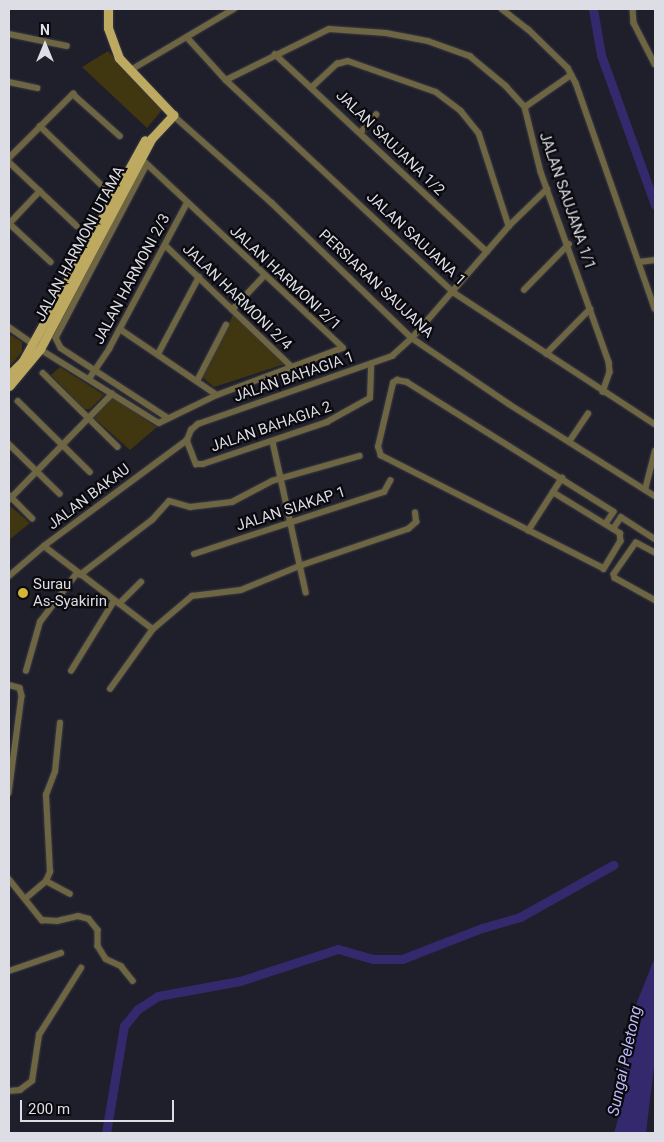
<!DOCTYPE html>
<html>
<head>
<meta charset="utf-8">
<style>
  body { margin:0 }
  #map { position:relative; width:664px; height:1142px; overflow:hidden; background:#1f1f2b; font-family:Roboto,sans-serif }
  div>[style] { position:absolute }
  .green>* { inset:0; background:#40360f }
  .water>* { inset:0; background:#35296e }
  .river>* { height:9px; margin:-4.5px; padding:0 4.5px; transform-origin:4.5px; border-radius:4.5px; background:#35296e }
  .roads { filter:drop-shadow(0 0 1px #3a3a45) drop-shadow(0 0 1px #3a3a45) }
  .minor>* { height:5.5px; margin:-2.75px; padding:0 2.75px; transform-origin:2.75px; border-radius:2.75px; background:#6e6543 }
  .primary>* { height:9px; margin:-4.5px; padding:0 4.5px; transform-origin:4.5px; border-radius:4.5px; background:#bdaa60 }
  .dots>* { width:14px; height:14px; translate:-50% -50%; box-sizing:border-box; border:2px solid #0a090e; border-radius:50% }
  span { translate:-50% -50%; white-space:nowrap; text-align:center; line-height:1.15; -webkit-text-stroke:4.5px #0a090e; paint-order:stroke }
  .street-label { font-size:15px; color:#dddde5 }
  .poi-label { font-size:15px; color:#dddde5 }
  .left { translate:0 -50%; text-align:left }
  .water-label { font-size:16px; color:#bdb9f7; font-style:italic }
  .frame { position:absolute; inset:0; border:10px solid #dddde5; pointer-events:none }
  .north { position:absolute; left:20px; top:20px; width:50px; height:50px; -webkit-text-stroke:4px #0a090e; paint-order:stroke; rotate:0deg; font-size:14px; font-weight:700; line-height:20px; text-align:center; color:#dddde5 }
  .north::after { content:''; display:block; margin:auto; width:18px; height:22px; background:#dddde5; clip-path:polygon(50% 0,100% 100%,50% 72%,0 100%) }
  .scale { position:absolute; left:20px; top:1100px; width:154px; height:22px; box-sizing:border-box; border:2px solid #dddde5; border-top:0; padding-left:6px; font-size:15px; line-height:18px; white-space:nowrap; color:#dddde5; -webkit-text-stroke:4px #0a090e; paint-order:stroke }
</style>
</head>
<body>
<div id="map">
  <div class="green">
    <i style="clip-path:polygon(108px 51px,162px 110px,147px 128px,82px 67px)"></i>
    <i style="clip-path:polygon(233px 315px,285px 364px,214px 387px,202px 377px)"></i>
    <i style="clip-path:polygon(9px 334px,22px 342px,22px 352px,9px 367px)"></i>
    <i style="clip-path:polygon(60px 367px,104px 395px,90px 409px,84px 409px,51px 375px)"></i>
    <i style="clip-path:polygon(113px 397px,157px 427px,130px 450px,94px 418px)"></i>
    <i style="clip-path:polygon(9px 505px,30px 523px,9px 540px)"></i>
  </div>
  <div class="water">
    <i style="clip-path:polygon(655px 957px,655px 1058px,646px 1133px,614px 1133px,622px 1106px,624px 1063px,634px 1010px)"></i>
  </div>
  <div class="river">
    <i style="left:593px;top:9px;width:47px;rotate:80.1deg"></i>
    <i style="left:601px;top:55px;width:159px;rotate:70.2deg"></i>
    <i style="left:106px;top:1133px;width:109px;rotate:-80.5deg"></i>
    <i style="left:124px;top:1026px;width:22px;rotate:-51deg"></i>
    <i style="left:138px;top:1009px;width:24px;rotate:-33deg"></i>
    <i style="left:158px;top:996px;width:83px;rotate:-10.4deg"></i>
    <i style="left:240px;top:981px;width:103px;rotate:-18.1deg"></i>
    <i style="left:338px;top:949px;width:36px;rotate:16deg"></i>
    <i style="left:373px;top:959px;width:29px"></i>
    <i style="left:402px;top:959px;width:86px;rotate:-21.2deg"></i>
    <i style="left:482px;top:928px;width:40px;rotate:-16deg"></i>
    <i style="left:520px;top:917px;width:107px;rotate:-29.2deg"></i>
  </div>
  <div class="roads">
    <div class="minor">
      <i style="left:502px;top:9px;width:33px;rotate:38deg"></i>
      <i style="left:528px;top:29px;width:56px;rotate:44.3deg"></i>
      <i style="left:568px;top:68px;width:17px;rotate:62deg"></i>
      <i style="left:576px;top:83px;width:239px;rotate:70.7deg"></i>
      <i style="left:633px;top:9px;width:14px;rotate:86deg"></i>
      <i style="left:634px;top:23px;width:46px;rotate:62.9deg"></i>
      <i style="left:9px;top:34px;width:59px;rotate:11.7deg"></i>
      <i style="left:187px;top:37px;width:58px;rotate:47.8deg"></i>
      <i style="left:226px;top:80px;width:311px;rotate:43deg"></i>
      <i style="left:453px;top:292px;width:241px;rotate:33.2deg"></i>
      <i style="left:275px;top:54px;width:290px;rotate:43deg"></i>
      <i style="left:129px;top:71px;width:122px;rotate:-30.6deg"></i>
      <i style="left:226px;top:80px;width:115px;rotate:-26.3deg"></i>
      <i style="left:329px;top:29px;width:57px;rotate:4deg"></i>
      <i style="left:386px;top:33px;width:43px;rotate:10.8deg"></i>
      <i style="left:428px;top:41px;width:45px;rotate:19.7deg"></i>
      <i style="left:470px;top:56px;width:47px;rotate:39.8deg"></i>
      <i style="left:506px;top:86px;width:28px;rotate:48deg"></i>
      <i style="left:525px;top:107px;width:67px;rotate:76.2deg"></i>
      <i style="left:541px;top:172px;width:202px;rotate:70.3deg"></i>
      <i style="left:609px;top:362px;width:10px;rotate:84deg"></i>
      <i style="left:610px;top:372px;width:21px;rotate:109deg"></i>
      <i style="left:9px;top:82px;width:29px;rotate:12deg"></i>
      <i style="left:313px;top:86px;width:33px;rotate:-43deg"></i>
      <i style="left:337px;top:64px;width:11px;rotate:-15deg"></i>
      <i style="left:348px;top:61px;width:93px;rotate:19.4deg"></i>
      <i style="left:436px;top:92px;width:31px;rotate:37deg"></i>
      <i style="left:461px;top:111px;width:28px;rotate:51deg"></i>
      <i style="left:479px;top:133px;width:98px;rotate:72.1deg"></i>
      <i style="left:525px;top:107px;width:56px;rotate:-34.8deg"></i>
      <i style="left:173px;top:115px;width:132px;rotate:41.6deg"></i>
      <i style="left:272px;top:203px;width:194px;rotate:44deg"></i>
      <i style="left:412px;top:338px;width:117px;rotate:34.2deg"></i>
      <i style="left:509px;top:404px;width:173px;rotate:32.2deg"></i>
      <i style="left:40px;top:126px;width:101px;rotate:43.8deg"></i>
      <i style="left:361px;top:132px;width:23px;rotate:-49deg"></i>
      <i style="left:9px;top:158px;width:91px;rotate:-45deg"></i>
      <i style="left:73px;top:94px;width:63px;rotate:41.8deg"></i>
      <i style="left:9px;top:162px;width:93px;rotate:43.3deg"></i>
      <i style="left:147px;top:165px;width:195px;rotate:117.7deg"></i>
      <i style="left:56px;top:338px;width:11px;rotate:63deg"></i>
      <i style="left:61px;top:348px;width:128px;rotate:33.2deg"></i>
      <i style="left:9px;top:223px;width:57px;rotate:42.9deg"></i>
      <i style="left:9px;top:224px;width:45px;rotate:-46.8deg"></i>
      <i style="left:165px;top:245px;width:176px;rotate:43.8deg"></i>
      <i style="left:639px;top:262px;width:16px;rotate:-7deg"></i>
      <i style="left:524px;top:290px;width:64px;rotate:-45.6deg"></i>
      <i style="left:232px;top:310px;width:47px;rotate:-46.7deg"></i>
      <i style="left:9px;top:327px;width:28px;rotate:35deg"></i>
      <i style="left:120px;top:329px;width:117px;rotate:34.2deg"></i>
      <i style="left:40px;top:349px;width:140px;rotate:31.9deg"></i>
      <i style="left:159px;top:423px;width:64px;rotate:-25.8deg"></i>
      <i style="left:217px;top:395px;width:134px;rotate:-20.5deg"></i>
      <i style="left:343px;top:348px;width:278px;rotate:-136.9deg"></i>
      <i style="left:158px;top:354px;width:87px;rotate:-62deg"></i>
      <i style="left:546px;top:354px;width:63px;rotate:-45.6deg"></i>
      <i style="left:43px;top:373px;width:105px;rotate:44.6deg"></i>
      <i style="left:89px;top:379px;width:36px;rotate:-56deg"></i>
      <i style="left:109px;top:349px;width:166px;rotate:-61.9deg"></i>
      <i style="left:197px;top:381px;width:63px;rotate:-62.6deg"></i>
      <i style="left:18px;top:401px;width:101px;rotate:44.6deg"></i>
      <i style="left:187px;top:440px;width:11px;rotate:-68deg"></i>
      <i style="left:191px;top:430px;width:9px;rotate:-41deg"></i>
      <i style="left:198px;top:424px;width:206px;rotate:-19.3deg"></i>
      <i style="left:392px;top:356px;width:27px;rotate:-42deg"></i>
      <i style="left:412px;top:338px;width:148px;rotate:-49.1deg"></i>
      <i style="left:509px;top:226px;width:53px;rotate:-44.2deg"></i>
      <i style="left:187px;top:440px;width:26px;rotate:69deg"></i>
      <i style="left:196px;top:464px;width:7px"></i>
      <i style="left:203px;top:464px;width:131px;rotate:-18.7deg"></i>
      <i style="left:327px;top:422px;width:49px;rotate:-29.2deg"></i>
      <i style="left:370px;top:398px;width:34px;rotate:-88deg"></i>
      <i style="left:273px;top:442px;width:154px;rotate:77.6deg"></i>
      <i style="left:569px;top:442px;width:34px;rotate:-56deg"></i>
      <i style="left:9px;top:444px;width:71px;rotate:44.4deg"></i>
      <i style="left:645px;top:490px;width:40px;rotate:-75.6deg"></i>
      <i style="left:553px;top:492px;width:79px;rotate:31.5deg"></i>
      <i style="left:620px;top:533px;width:8px;rotate:83deg"></i>
      <i style="left:621px;top:541px;width:33px;rotate:121deg"></i>
      <i style="left:604px;top:569px;width:250px;rotate:-153.1deg"></i>
      <i style="left:381px;top:456px;width:9px;rotate:-108deg"></i>
      <i style="left:378px;top:447px;width:66px;rotate:-76.8deg"></i>
      <i style="left:393px;top:383px;width:5px;rotate:-37deg"></i>
      <i style="left:397px;top:380px;width:10px;rotate:11deg"></i>
      <i style="left:407px;top:382px;width:244px;rotate:32.1deg"></i>
      <i style="left:614px;top:512px;width:14px;rotate:124deg"></i>
      <i style="left:9px;top:495px;width:33px;rotate:45deg"></i>
      <i style="left:9px;top:500px;width:148px;rotate:-45.8deg"></i>
      <i style="left:613px;top:529px;width:14px;rotate:-56deg"></i>
      <i style="left:621px;top:517px;width:40px;rotate:32.9deg"></i>
      <i style="left:528px;top:531px;width:63px;rotate:-57.3deg"></i>
      <i style="left:44px;top:546px;width:137px;rotate:37.3deg"></i>
      <i style="left:655px;top:553px;width:21px;rotate:-152deg"></i>
      <i style="left:636px;top:543px;width:38px;rotate:125deg"></i>
      <i style="left:614px;top:574px;width:4px;rotate:76deg"></i>
      <i style="left:615px;top:578px;width:46px;rotate:28.8deg"></i>
      <i style="left:194px;top:554px;width:200px;rotate:-18.1deg"></i>
      <i style="left:384px;top:492px;width:13px;rotate:-61deg"></i>
      <i style="left:80px;top:575px;width:91px;rotate:-37.4deg"></i>
      <i style="left:152px;top:520px;width:25px;rotate:-48deg"></i>
      <i style="left:169px;top:501px;width:22px;rotate:16deg"></i>
      <i style="left:190px;top:507px;width:42px;rotate:-6.8deg"></i>
      <i style="left:232px;top:502px;width:45px;rotate:-27.7deg"></i>
      <i style="left:272px;top:481px;width:91px;rotate:-16deg"></i>
      <i style="left:9px;top:576px;width:46px;rotate:-40.6deg"></i>
      <i style="left:44px;top:546px;width:178px;rotate:-36.5deg"></i>
      <i style="left:119px;top:604px;width:31px;rotate:-45deg"></i>
      <i style="left:26px;top:671px;width:51px;rotate:-74.1deg"></i>
      <i style="left:40px;top:622px;width:61px;rotate:-52.9deg"></i>
      <i style="left:71px;top:671px;width:82px;rotate:-58.4deg"></i>
      <i style="left:9px;top:685px;width:11px;rotate:15deg"></i>
      <i style="left:20px;top:688px;width:8px;rotate:76deg"></i>
      <i style="left:22px;top:696px;width:98px;rotate:97.6deg"></i>
      <i style="left:110px;top:689px;width:74px;rotate:-54.4deg"></i>
      <i style="left:153px;top:629px;width:51px;rotate:-40.2deg"></i>
      <i style="left:192px;top:596px;width:49px;rotate:-7deg"></i>
      <i style="left:241px;top:590px;width:66px;rotate:-22.3deg"></i>
      <i style="left:302px;top:565px;width:112px;rotate:-18.8deg"></i>
      <i style="left:408px;top:529px;width:11px;rotate:-41deg"></i>
      <i style="left:416px;top:522px;width:9px;rotate:-96deg"></i>
      <i style="left:9px;top:879px;width:53px;rotate:51.2deg"></i>
      <i style="left:42px;top:920px;width:15px;rotate:4deg"></i>
      <i style="left:57px;top:921px;width:22px;rotate:-13deg"></i>
      <i style="left:78px;top:916px;width:11px;rotate:15deg"></i>
      <i style="left:89px;top:919px;width:14px;rotate:51deg"></i>
      <i style="left:98px;top:930px;width:16px;rotate:90deg"></i>
      <i style="left:98px;top:946px;width:15px;rotate:58deg"></i>
      <i style="left:106px;top:959px;width:17px;rotate:25deg"></i>
      <i style="left:121px;top:966px;width:19px;rotate:51deg"></i>
      <i style="left:46px;top:881px;width:27px;rotate:28deg"></i>
      <i style="left:26px;top:898px;width:26px;rotate:-40deg"></i>
      <i style="left:46px;top:881px;width:10px;rotate:-66deg"></i>
      <i style="left:50px;top:872px;width:77px;rotate:-93deg"></i>
      <i style="left:46px;top:795px;width:25px;rotate:-69deg"></i>
      <i style="left:55px;top:772px;width:49px;rotate:-84.2deg"></i>
      <i style="left:9px;top:971px;width:55px;rotate:-19.1deg"></i>
      <i style="left:9px;top:1091px;width:11px;rotate:-5deg"></i>
      <i style="left:20px;top:1090px;width:15px;rotate:-37deg"></i>
      <i style="left:32px;top:1081px;width:47px;rotate:-81.3deg"></i>
      <i style="left:39px;top:1035px;width:79px;rotate:-57.9deg"></i>
    </div>
    <div class="primary">
      <i style="left:9px;top:375px;width:20px;rotate:-45deg"></i>
      <i style="left:23px;top:361px;width:252px;rotate:-61.1deg"></i>
      <i style="left:9px;top:386px;width:48px;rotate:-50deg"></i>
      <i style="left:40px;top:349px;width:238px;rotate:-62.1deg"></i>
      <i style="left:151px;top:139px;width:33px;rotate:-47deg"></i>
      <i style="left:173px;top:115px;width:79px;rotate:-133.5deg"></i>
      <i style="left:119px;top:58px;width:32px;rotate:-110deg"></i>
      <i style="left:108px;top:28px;width:19px;rotate:-90deg"></i>
    </div>
  </div>
  <div class="dots">
    <i style="left:23px;top:593px;background:#d3b635"></i>
  </div>
  <div class="street-label">
    <span style="left:390px;top:143px;rotate:44deg">JALAN SAUJANA 1/2</span>
    <span style="left:567px;top:201px;rotate:71deg">JALAN SAUJANA 1/1</span>
    <span style="left:416px;top:239px;rotate:43deg">JALAN SAUJANA 1</span>
    <span style="left:80px;top:244px;rotate:-62deg">JALAN HARMONI UTAMA</span>
    <span style="left:285px;top:278px;rotate:43deg">JALAN HARMONI 2/1</span>
    <span style="left:132px;top:279px;rotate:-62deg">JALAN HARMONI 2/3</span>
    <span style="left:376px;top:284px;rotate:43deg">PERSIARAN SAUJANA</span>
    <span style="left:237px;top:297px;rotate:44deg">JALAN HARMONI 2/4</span>
    <span style="left:294px;top:377px;rotate:-19deg">JALAN BAHAGIA 1</span>
    <span style="left:271px;top:427px;rotate:-19deg">JALAN BAHAGIA 2</span>
    <span style="left:89px;top:497px;rotate:-37deg">JALAN BAKAU</span>
    <span style="left:291px;top:509px;rotate:-18deg">JALAN SIAKAP 1</span>
  </div>
  <div class="poi-label">
    <span class="left" style="left:33px;top:593px">Surau<br>As-Syakirin</span>
  </div>
  <div class="water-label">
    <span style="left:625px;top:1061px;rotate:-78deg">Sungai Peletong</span>
  </div>
  <div class="frame"></div>
  <div class="north">N</div>
  <div class="scale">200 m</div>
</div>
</body>
</html>
